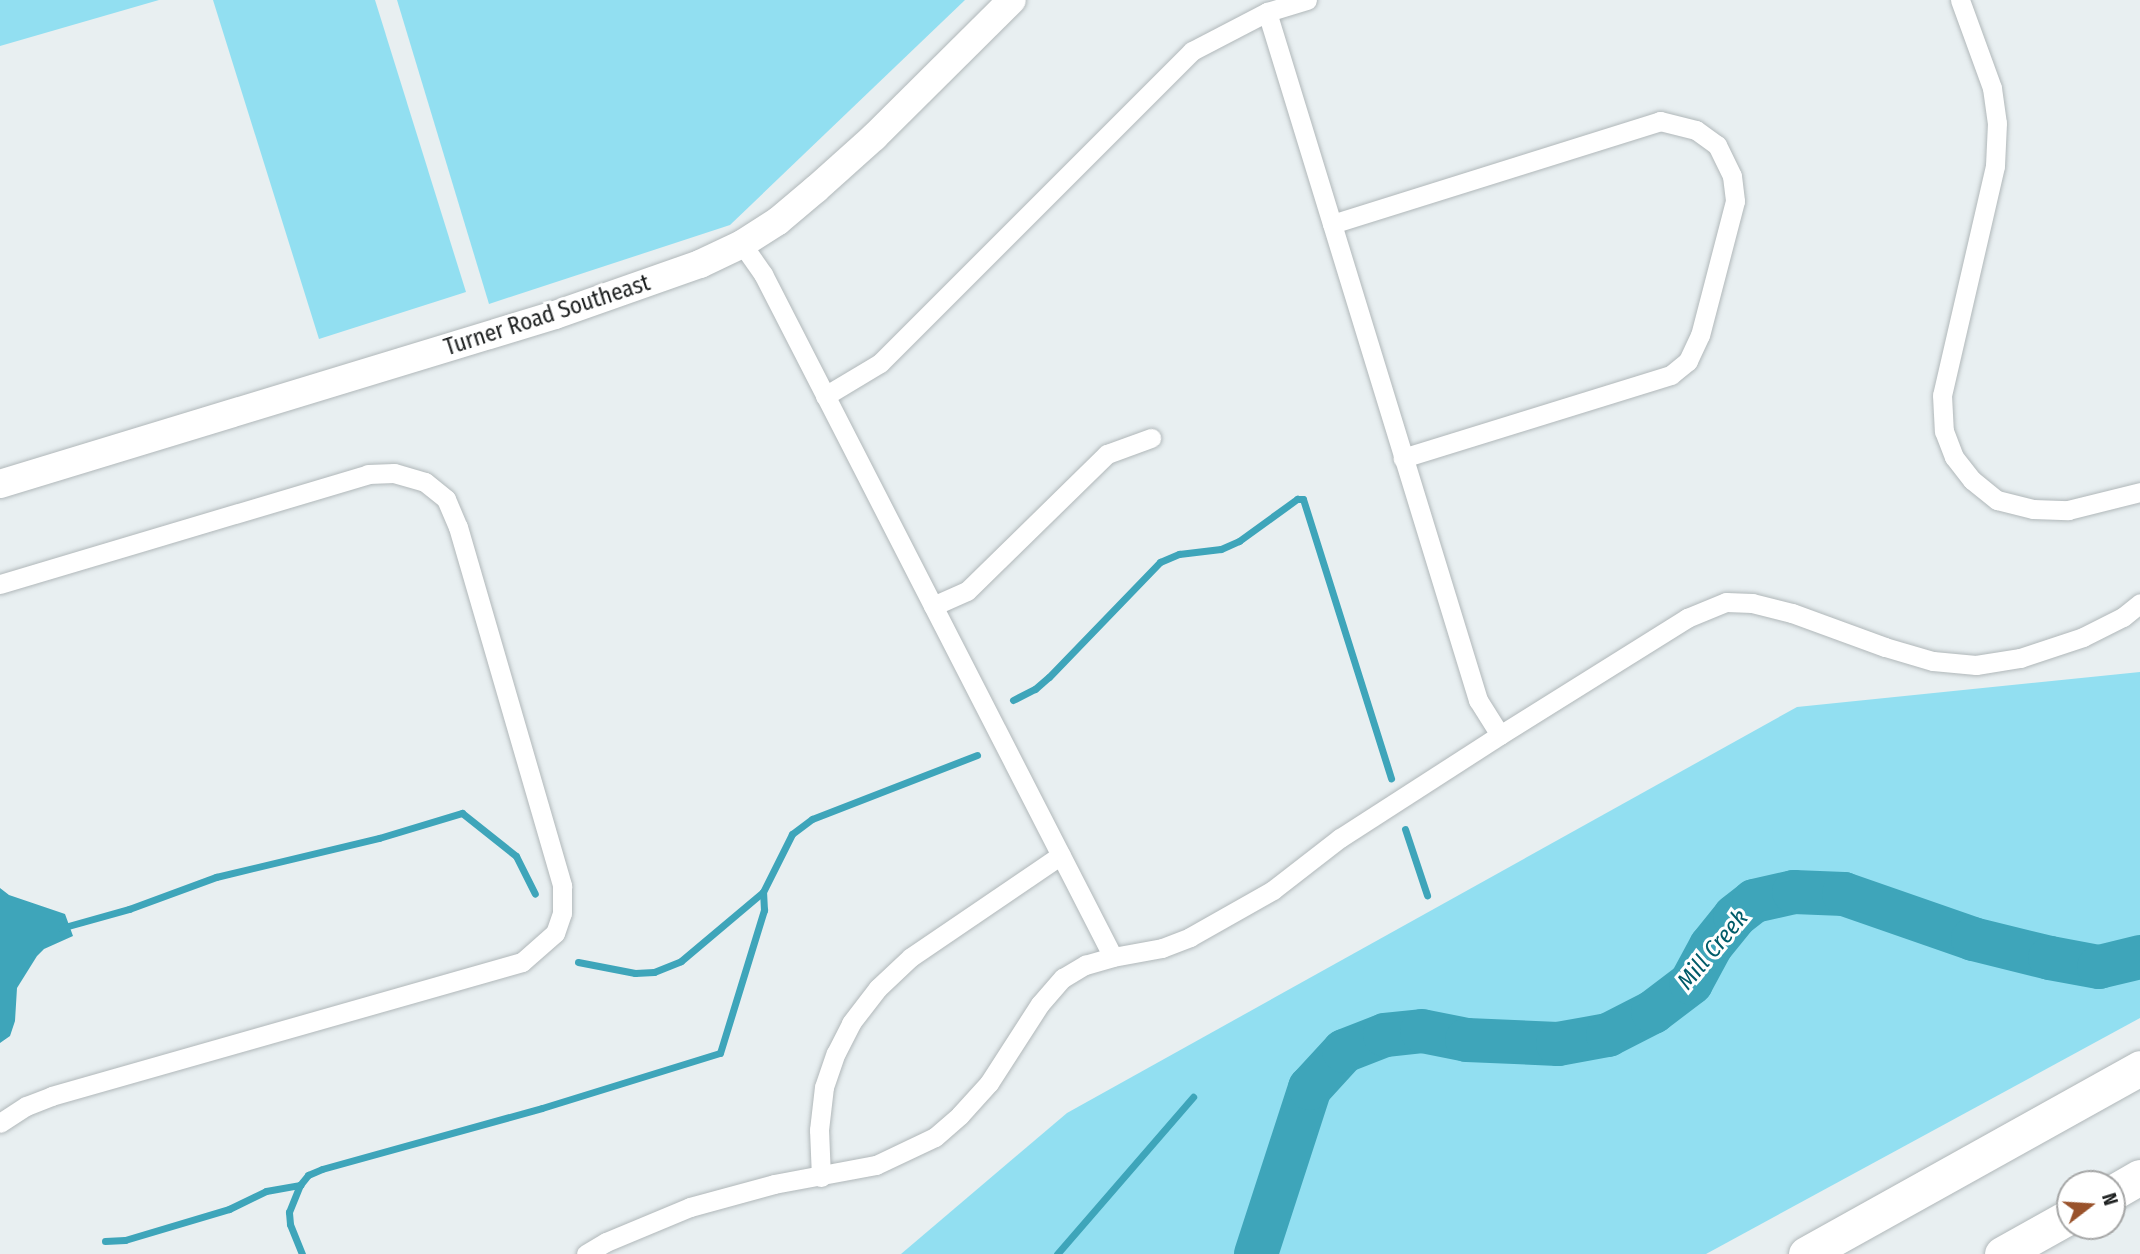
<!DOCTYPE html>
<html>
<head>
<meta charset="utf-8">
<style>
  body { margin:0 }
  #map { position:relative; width:2140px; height:1254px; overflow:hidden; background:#e8eff1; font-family:"Fira Sans Condensed",sans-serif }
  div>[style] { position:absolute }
  .green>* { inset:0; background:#92dff1 }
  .water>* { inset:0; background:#3ea5ba }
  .stream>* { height:7px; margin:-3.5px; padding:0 3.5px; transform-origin:3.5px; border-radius:3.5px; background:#3ea5ba }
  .river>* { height:44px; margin:-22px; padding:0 22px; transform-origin:22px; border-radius:22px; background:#3ea5ba }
  .roads { filter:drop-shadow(0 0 2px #b1b8ba) drop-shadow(0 0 2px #b1b8ba) }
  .street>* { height:19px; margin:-9.5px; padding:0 9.5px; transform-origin:9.5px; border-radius:9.5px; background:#fff }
  .secondary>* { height:28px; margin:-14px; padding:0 14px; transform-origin:14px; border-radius:14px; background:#fff }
  .highway>* { height:35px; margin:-17.5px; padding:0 17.5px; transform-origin:17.5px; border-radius:17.5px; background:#fff }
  span { translate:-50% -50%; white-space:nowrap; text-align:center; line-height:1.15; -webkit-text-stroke:6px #fff; paint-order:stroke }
  .street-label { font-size:23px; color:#1d2020 }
  .water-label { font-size:24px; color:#005b69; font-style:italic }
  .north { position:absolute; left:2056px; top:1170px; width:70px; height:70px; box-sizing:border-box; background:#fff; border:2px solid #a5a6a6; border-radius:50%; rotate:73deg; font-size:19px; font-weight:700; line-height:28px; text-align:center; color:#1d2020 }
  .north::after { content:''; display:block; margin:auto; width:24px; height:32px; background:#99522b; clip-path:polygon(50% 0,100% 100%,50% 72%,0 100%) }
</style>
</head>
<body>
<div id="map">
  <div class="green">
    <i style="clip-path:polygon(0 0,159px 0,0 46px)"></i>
    <i style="clip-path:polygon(213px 0,375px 0,466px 292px,319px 339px)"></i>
    <i style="clip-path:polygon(397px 0,965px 0,730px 225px,489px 304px)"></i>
    <i style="clip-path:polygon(2140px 672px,2140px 1018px,1706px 1254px,901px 1254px,1067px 1113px,1797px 707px)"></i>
  </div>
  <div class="water">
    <i style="clip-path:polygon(0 888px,9px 895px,65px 914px,73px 936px,44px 949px,37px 956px,17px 988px,15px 1021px,10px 1036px,0 1043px)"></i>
  </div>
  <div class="stream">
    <i style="left:1013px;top:700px;width:25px;rotate:-27deg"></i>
    <i style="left:1035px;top:689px;width:18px;rotate:-41deg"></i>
    <i style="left:1049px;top:677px;width:160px;rotate:-46deg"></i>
    <i style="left:1160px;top:562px;width:21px;rotate:-23deg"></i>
    <i style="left:1179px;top:554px;width:42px;rotate:-6.8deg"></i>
    <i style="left:1221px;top:549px;width:20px;rotate:-24deg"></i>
    <i style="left:1239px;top:541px;width:72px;rotate:-35.9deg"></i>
    <i style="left:1297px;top:499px;width:6px"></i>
    <i style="left:1303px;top:499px;width:293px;rotate:72.5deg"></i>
    <i style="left:1405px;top:829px;width:70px;rotate:71.6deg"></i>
    <i style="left:61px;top:928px;width:71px;rotate:-15.6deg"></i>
    <i style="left:129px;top:909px;width:93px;rotate:-20.2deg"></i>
    <i style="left:216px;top:877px;width:168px;rotate:-13.5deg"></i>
    <i style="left:379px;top:838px;width:87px;rotate:-16.8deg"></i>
    <i style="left:462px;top:813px;width:69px;rotate:38.5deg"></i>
    <i style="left:516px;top:856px;width:42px;rotate:63.4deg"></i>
    <i style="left:578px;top:962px;width:58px;rotate:10.9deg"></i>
    <i style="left:635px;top:973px;width:19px;rotate:-3deg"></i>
    <i style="left:654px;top:972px;width:29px;rotate:-22deg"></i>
    <i style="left:681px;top:961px;width:107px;rotate:-40.1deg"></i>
    <i style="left:763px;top:892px;width:65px;rotate:-63.4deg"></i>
    <i style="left:792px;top:834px;width:25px;rotate:-37deg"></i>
    <i style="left:812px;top:819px;width:177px;rotate:-21.2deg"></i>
    <i style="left:105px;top:1241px;width:20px;rotate:-3deg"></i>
    <i style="left:125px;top:1240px;width:109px;rotate:-16.6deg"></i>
    <i style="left:229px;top:1209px;width:41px;rotate:-25.9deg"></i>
    <i style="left:266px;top:1191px;width:35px;rotate:-10deg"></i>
    <i style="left:302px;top:1254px;width:32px;rotate:-112deg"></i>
    <i style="left:290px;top:1224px;width:12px;rotate:-95deg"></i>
    <i style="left:289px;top:1212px;width:29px;rotate:-68deg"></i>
    <i style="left:300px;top:1185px;width:13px;rotate:-51deg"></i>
    <i style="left:308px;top:1175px;width:15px;rotate:-23deg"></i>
    <i style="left:322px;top:1169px;width:228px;rotate:-15.5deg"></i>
    <i style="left:542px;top:1108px;width:186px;rotate:-17.2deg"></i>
    <i style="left:720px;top:1053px;width:150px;rotate:-72.9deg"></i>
    <i style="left:764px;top:910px;width:18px;rotate:-93deg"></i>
    <i style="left:1057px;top:1254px;width:208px;rotate:-49.1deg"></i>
  </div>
  <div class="river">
    <i style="left:1256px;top:1254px;width:175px;rotate:-72deg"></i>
    <i style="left:1310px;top:1088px;width:50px;rotate:-47.4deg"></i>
    <i style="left:1344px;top:1051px;width:44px;rotate:-21.3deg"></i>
    <i style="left:1385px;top:1035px;width:37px;rotate:-6deg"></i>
    <i style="left:1422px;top:1031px;width:46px;rotate:11.3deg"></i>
    <i style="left:1467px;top:1040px;width:91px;rotate:2.5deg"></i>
    <i style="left:1558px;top:1044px;width:51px;rotate:-10.2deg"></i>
    <i style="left:1608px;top:1035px;width:51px;rotate:-27.1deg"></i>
    <i style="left:1653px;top:1012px;width:48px;rotate:-37.3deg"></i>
    <i style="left:1691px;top:983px;width:42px;rotate:-61.6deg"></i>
    <i style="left:1711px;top:946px;width:38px;rotate:-51deg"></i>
    <i style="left:1735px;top:916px;width:24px;rotate:-38deg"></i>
    <i style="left:1754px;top:901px;width:41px;rotate:-12.7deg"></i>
    <i style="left:1794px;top:892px;width:50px;rotate:2.3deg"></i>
    <i style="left:1844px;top:894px;width:137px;rotate:19.2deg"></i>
    <i style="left:1973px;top:939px;width:79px;rotate:13.9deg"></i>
    <i style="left:2050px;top:958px;width:50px;rotate:10.4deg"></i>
    <i style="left:2099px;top:967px;width:42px;rotate:-13.7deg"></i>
  </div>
  <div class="roads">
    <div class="street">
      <i style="left:1307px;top:0;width:42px;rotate:163.3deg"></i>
      <i style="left:1267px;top:12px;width:720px;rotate:72.95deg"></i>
      <i style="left:1478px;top:700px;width:41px;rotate:57.8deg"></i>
      <i style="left:1500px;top:735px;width:221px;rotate:-32deg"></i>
      <i style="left:1687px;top:618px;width:42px;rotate:-22.3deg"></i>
      <i style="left:1726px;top:602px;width:26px;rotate:2deg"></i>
      <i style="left:1752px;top:603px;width:41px;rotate:14deg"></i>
      <i style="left:1792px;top:613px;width:99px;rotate:20.1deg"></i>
      <i style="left:1885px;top:647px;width:50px;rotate:16.3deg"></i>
      <i style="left:1933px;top:661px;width:43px;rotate:5.3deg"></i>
      <i style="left:1976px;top:665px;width:45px;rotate:-9deg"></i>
      <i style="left:2020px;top:658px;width:66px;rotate:-18.4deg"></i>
      <i style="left:2083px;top:637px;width:45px;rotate:-26.6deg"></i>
      <i style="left:2123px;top:617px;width:22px;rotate:-39deg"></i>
      <i style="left:1960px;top:0;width:94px;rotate:70deg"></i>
      <i style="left:1992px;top:88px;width:35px;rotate:82deg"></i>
      <i style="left:1997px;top:123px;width:43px;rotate:92.7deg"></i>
      <i style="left:1995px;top:166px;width:235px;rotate:103deg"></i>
      <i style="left:1942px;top:395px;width:36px;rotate:87deg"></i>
      <i style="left:1944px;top:431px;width:28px;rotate:69deg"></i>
      <i style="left:1954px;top:457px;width:29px;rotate:52deg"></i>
      <i style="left:1972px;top:480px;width:32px;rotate:39deg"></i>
      <i style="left:1997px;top:500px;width:37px;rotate:14deg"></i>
      <i style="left:2033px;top:509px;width:35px;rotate:2deg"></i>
      <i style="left:2068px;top:510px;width:74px;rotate:-14deg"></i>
      <i style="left:1332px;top:224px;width:344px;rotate:-17.4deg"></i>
      <i style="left:1660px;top:121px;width:37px;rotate:14deg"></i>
      <i style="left:1696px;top:130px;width:26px;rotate:36deg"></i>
      <i style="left:1717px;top:145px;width:34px;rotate:64deg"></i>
      <i style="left:1732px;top:176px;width:25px;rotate:83deg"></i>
      <i style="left:1735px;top:201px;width:138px;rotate:104.6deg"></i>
      <i style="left:1700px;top:335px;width:29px;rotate:115deg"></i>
      <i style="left:1688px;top:361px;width:22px;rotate:141deg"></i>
      <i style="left:1671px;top:375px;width:281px;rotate:162.8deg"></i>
      <i style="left:742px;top:244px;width:37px;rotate:55deg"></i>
      <i style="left:763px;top:274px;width:767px;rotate:62.87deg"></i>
      <i style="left:1113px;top:957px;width:50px;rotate:-10.4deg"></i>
      <i style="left:1162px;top:948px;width:30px;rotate:-21deg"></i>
      <i style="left:1190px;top:937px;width:95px;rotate:-29.5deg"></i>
      <i style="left:1273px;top:890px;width:85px;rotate:-37.8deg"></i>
      <i style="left:1340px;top:838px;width:190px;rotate:-32.8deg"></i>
      <i style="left:825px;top:396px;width:64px;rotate:-31deg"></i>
      <i style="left:880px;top:363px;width:441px;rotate:-45deg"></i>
      <i style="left:1192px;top:51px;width:85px;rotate:-27.5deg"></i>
      <i style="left:0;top:584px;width:384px;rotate:-16.6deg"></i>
      <i style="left:368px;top:474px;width:26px;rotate:-2deg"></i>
      <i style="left:394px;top:473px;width:32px;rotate:16deg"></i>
      <i style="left:425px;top:482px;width:27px;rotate:39deg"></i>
      <i style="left:446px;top:499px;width:30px;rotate:67deg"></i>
      <i style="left:458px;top:527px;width:374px;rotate:73.8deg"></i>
      <i style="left:562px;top:886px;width:27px;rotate:90deg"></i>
      <i style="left:562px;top:913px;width:21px;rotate:109deg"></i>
      <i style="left:555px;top:933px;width:44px;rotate:138.7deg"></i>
      <i style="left:522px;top:962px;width:489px;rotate:164.1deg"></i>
      <i style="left:52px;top:1096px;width:28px;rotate:159deg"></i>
      <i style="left:26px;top:1106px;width:31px;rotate:147deg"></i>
      <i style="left:933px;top:606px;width:37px;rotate:-24deg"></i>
      <i style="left:967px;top:591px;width:196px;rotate:-44.4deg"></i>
      <i style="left:1107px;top:454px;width:47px;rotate:-20deg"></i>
      <i style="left:821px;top:1177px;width:47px;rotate:-92.4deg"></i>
      <i style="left:819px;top:1130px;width:43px;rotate:-83.4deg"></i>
      <i style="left:824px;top:1087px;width:36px;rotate:-71deg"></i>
      <i style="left:836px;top:1053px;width:34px;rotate:-63deg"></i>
      <i style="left:851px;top:1023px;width:44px;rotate:-52.4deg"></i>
      <i style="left:878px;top:988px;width:45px;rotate:-43.2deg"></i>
      <i style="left:911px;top:957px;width:181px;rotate:-34.2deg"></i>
      <i style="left:586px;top:1254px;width:23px;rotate:-31deg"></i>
      <i style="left:606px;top:1242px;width:91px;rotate:-22.6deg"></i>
      <i style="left:690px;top:1207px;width:87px;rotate:-15.3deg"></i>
      <i style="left:774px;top:1184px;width:104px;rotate:-10.6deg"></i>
      <i style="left:876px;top:1165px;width:65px;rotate:-25.4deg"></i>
      <i style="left:935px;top:1137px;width:33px;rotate:-41deg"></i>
      <i style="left:960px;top:1115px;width:43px;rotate:-47.8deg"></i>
      <i style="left:989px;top:1083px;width:94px;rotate:-57.2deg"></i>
      <i style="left:1040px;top:1004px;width:35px;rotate:-49deg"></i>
      <i style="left:1063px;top:978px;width:26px;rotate:-31deg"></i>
      <i style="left:1085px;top:965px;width:29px;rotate:-16deg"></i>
    </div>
    <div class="secondary">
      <i style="left:0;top:484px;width:580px;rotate:-16.94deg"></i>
      <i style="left:555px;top:315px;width:154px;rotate:-19.4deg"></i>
      <i style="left:700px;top:264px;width:47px;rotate:-25.5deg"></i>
      <i style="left:742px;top:244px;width:43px;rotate:-32.6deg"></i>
      <i style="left:778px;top:221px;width:50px;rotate:-40.1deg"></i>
      <i style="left:816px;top:189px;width:78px;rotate:-41.9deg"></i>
      <i style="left:874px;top:137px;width:194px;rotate:-44.8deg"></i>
    </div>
    <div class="highway">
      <i style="left:2112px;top:1193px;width:32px;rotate:-30deg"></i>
      <i style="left:1806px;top:1254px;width:382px;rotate:-29.1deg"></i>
      <i style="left:2002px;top:1254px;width:78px;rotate:-29.2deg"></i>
    </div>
  </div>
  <div class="street-label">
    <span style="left:547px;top:315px;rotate:-18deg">Turner Road Southeast</span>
  </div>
  <div class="water-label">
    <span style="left:1713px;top:950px;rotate:-50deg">Mill Creek</span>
  </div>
  <div class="north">N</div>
</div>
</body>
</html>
